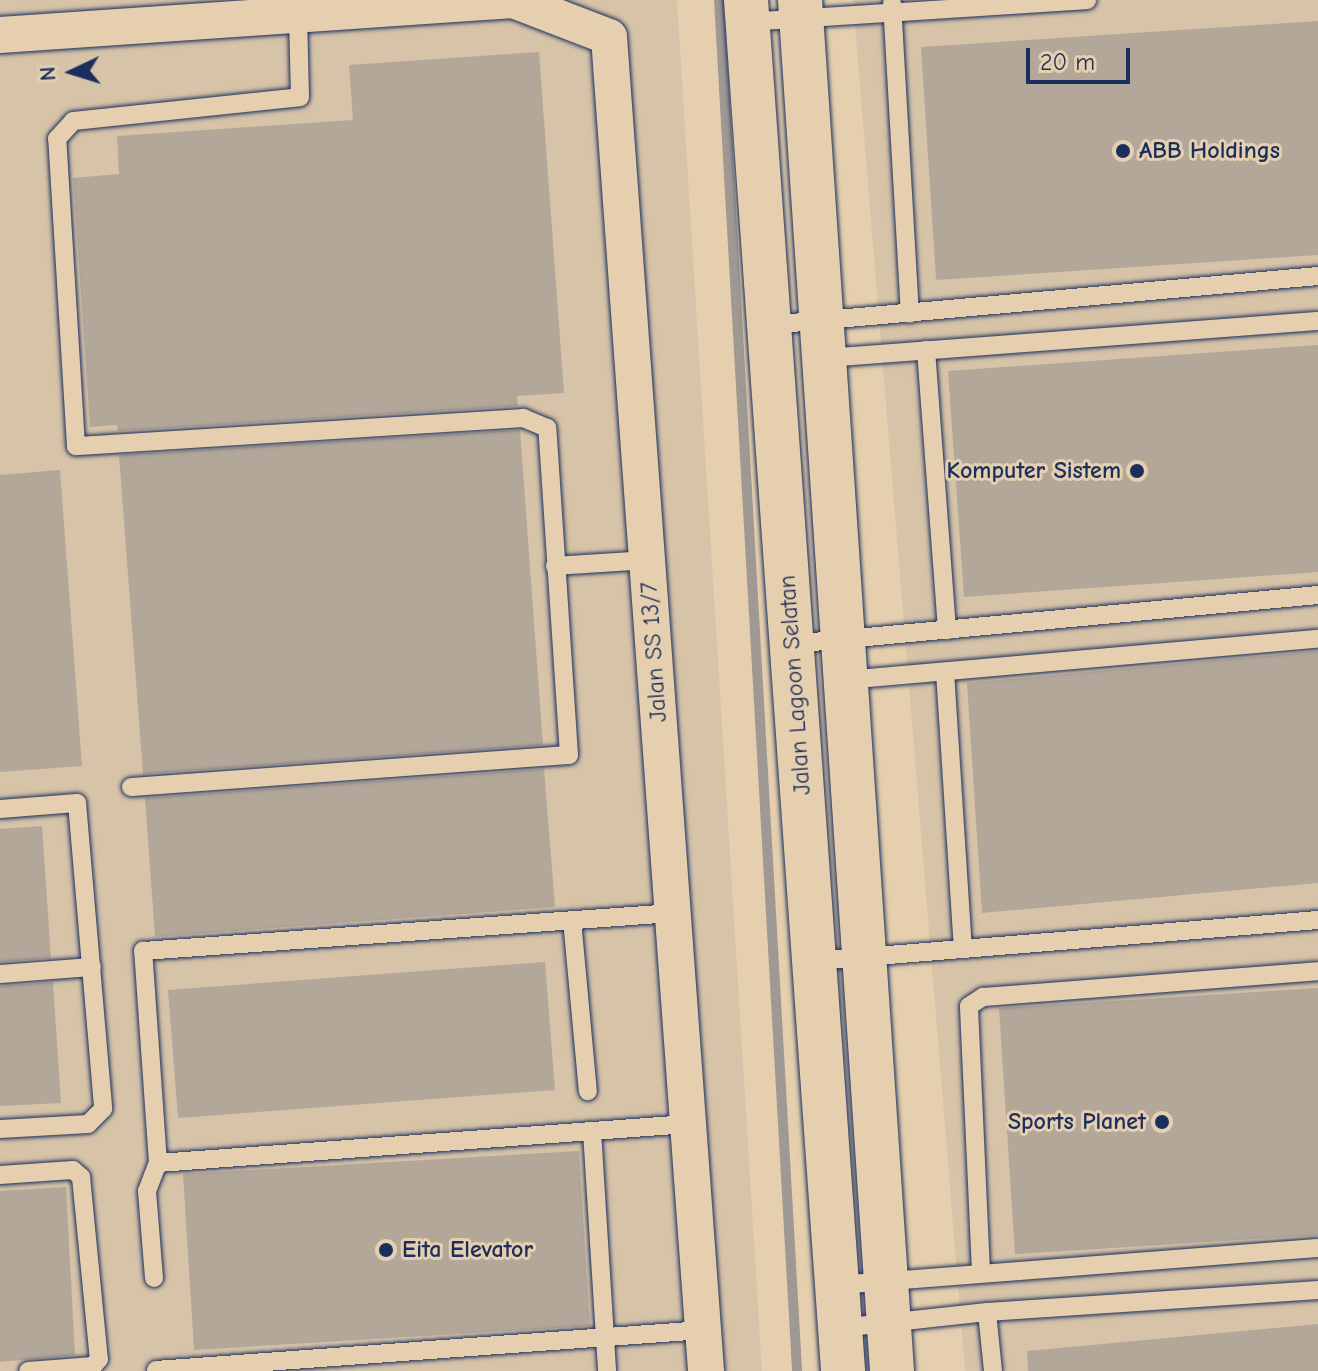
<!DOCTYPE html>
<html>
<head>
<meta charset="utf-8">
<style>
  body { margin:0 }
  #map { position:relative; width:1318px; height:1371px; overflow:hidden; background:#e5cfae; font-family:"Comic Neue",sans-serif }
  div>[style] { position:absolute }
  .built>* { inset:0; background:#d6c3a8 }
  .stream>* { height:10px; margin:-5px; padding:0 5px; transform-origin:5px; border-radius:5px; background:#a09893 }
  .building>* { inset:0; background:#b3a79a }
  .roads { filter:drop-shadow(0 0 2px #1b2f5e) drop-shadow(0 0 2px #1b2f5e) }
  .service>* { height:18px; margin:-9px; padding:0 9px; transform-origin:9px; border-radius:9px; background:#e5cfae }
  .minor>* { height:36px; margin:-18px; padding:0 18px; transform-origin:18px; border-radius:18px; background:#e5cfae }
  .secondary>* { height:44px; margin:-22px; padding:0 22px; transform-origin:22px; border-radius:22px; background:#e5cfae }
  .dots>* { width:22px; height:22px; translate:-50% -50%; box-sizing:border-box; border:4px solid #e5cfae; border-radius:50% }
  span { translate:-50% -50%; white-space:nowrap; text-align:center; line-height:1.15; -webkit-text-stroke:6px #e5cfae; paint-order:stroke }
  .poi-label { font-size:24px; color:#1b2f5e; font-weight:700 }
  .left { translate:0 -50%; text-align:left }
  .right { translate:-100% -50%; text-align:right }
  .street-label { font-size:24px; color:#1b2f5e }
  .north { position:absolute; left:32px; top:32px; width:80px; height:80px; -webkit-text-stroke:6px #e5cfae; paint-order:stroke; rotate:266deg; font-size:22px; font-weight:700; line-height:32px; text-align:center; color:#1b2f5e }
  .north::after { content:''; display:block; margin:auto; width:28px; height:36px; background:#1b2f5e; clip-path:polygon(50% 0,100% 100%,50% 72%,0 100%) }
  .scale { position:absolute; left:1026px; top:48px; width:104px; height:36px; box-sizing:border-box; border:4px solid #1b2f5e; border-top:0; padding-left:10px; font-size:24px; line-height:28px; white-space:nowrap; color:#1b2f5e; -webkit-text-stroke:6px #e5cfae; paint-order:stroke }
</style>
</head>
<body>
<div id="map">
  <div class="built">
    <i style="clip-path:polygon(0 0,677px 0,762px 1371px,0 1371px)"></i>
    <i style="clip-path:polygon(853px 0,1318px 0,1318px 1371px,965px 1371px)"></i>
  </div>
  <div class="stream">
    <i style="left:719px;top:0;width:1373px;rotate:86.74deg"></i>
  </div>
  <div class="building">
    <i style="clip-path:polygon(1318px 21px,1318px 255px,936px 280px,921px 47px)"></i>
    <i style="clip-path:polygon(539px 52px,564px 393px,517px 396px,518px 406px,118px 431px,117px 425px,90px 427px,73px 178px,119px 174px,117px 136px,353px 120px,349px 65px)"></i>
    <i style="clip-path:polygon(1318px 345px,1318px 572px,964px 597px,948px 371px)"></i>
    <i style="clip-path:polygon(520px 430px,543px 745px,143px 774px,119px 455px)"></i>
    <i style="clip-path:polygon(60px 470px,82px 766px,0 772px,0 475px)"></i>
    <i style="clip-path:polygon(1318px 651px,1318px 883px,982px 913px,967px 683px)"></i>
    <i style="clip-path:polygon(544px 769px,555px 907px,155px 937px,145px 798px)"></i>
    <i style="clip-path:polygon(42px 826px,51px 958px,0 962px,0 829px)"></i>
    <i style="clip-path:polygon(545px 962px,555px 1090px,178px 1118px,168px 990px)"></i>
    <i style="clip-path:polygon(53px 982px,61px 1103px,0 1106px,0 986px)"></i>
    <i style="clip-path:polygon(1318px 988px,1318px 1235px,1015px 1254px,999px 1008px)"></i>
    <i style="clip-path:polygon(579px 1151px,590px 1326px,194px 1350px,183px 1174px)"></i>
    <i style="clip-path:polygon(66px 1187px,75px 1355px,0 1362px,0 1191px)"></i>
    <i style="clip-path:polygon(1318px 1324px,1318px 1371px,1028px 1371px,1027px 1351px)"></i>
  </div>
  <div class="roads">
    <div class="service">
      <i style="left:892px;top:3px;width:311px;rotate:86.7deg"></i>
      <i style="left:747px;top:22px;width:341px;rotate:-3.7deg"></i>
      <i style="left:770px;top:325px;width:550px;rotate:-5.11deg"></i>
      <i style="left:926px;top:350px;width:281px;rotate:85.7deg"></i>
      <i style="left:825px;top:358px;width:494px;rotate:-4.3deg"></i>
      <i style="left:555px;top:566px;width:92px;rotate:-3.7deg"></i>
      <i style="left:792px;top:644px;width:528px;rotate:-5.32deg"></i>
      <i style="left:945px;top:672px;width:277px;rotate:86.3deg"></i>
      <i style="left:846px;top:680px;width:474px;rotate:-5deg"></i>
      <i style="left:131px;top:787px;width:439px;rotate:-4.2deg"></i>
      <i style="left:569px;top:755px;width:328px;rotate:-93.8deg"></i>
      <i style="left:547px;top:428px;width:26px;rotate:-157deg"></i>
      <i style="left:523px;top:418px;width:448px;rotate:176.4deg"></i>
      <i style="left:76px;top:446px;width:308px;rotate:-93.5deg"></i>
      <i style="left:57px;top:139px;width:24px;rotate:-48deg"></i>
      <i style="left:73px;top:121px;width:228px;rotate:-6deg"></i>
      <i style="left:300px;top:97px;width:82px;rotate:-91.4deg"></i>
      <i style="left:0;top:809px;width:77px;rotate:-4.5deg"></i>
      <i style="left:77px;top:803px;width:307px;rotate:85.1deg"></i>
      <i style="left:103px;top:1109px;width:21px;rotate:135deg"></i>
      <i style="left:88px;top:1124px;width:88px;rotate:176.7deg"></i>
      <i style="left:572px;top:920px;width:172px;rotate:84.7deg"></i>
      <i style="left:815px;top:961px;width:505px;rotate:-4.66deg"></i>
      <i style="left:0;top:974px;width:92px;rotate:-4.4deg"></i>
      <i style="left:592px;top:1131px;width:240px;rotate:86.4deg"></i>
      <i style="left:158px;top:1163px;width:531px;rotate:-4.21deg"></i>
      <i style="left:0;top:1175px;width:73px;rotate:-3.9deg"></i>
      <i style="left:73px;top:1170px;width:11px;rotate:41deg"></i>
      <i style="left:81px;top:1177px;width:183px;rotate:84.4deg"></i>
      <i style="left:99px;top:1359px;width:9px;rotate:131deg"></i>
      <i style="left:93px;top:1366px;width:65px;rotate:175.6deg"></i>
      <i style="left:981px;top:1272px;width:266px;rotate:-92.6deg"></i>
      <i style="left:969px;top:1006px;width:17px;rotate:-33deg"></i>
      <i style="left:983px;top:997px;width:336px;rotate:-4.4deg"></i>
      <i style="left:154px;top:1278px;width:87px;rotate:-94.6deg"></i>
      <i style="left:147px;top:1191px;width:30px;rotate:-69deg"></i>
      <i style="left:158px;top:1163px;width:213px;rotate:-94deg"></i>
      <i style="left:143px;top:951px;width:531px;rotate:-4.1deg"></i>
      <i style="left:837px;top:1285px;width:482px;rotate:-4.4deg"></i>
      <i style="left:987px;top:1312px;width:59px;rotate:84.2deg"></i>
      <i style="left:840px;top:1328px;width:148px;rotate:-6.2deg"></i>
      <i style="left:987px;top:1312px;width:332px;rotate:-3.8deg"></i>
      <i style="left:156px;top:1370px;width:548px;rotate:-4.18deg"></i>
    </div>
    <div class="minor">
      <i style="left:0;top:35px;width:514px;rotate:-3.9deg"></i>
      <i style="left:513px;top:0;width:103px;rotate:21.1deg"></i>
      <i style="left:609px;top:37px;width:1338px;rotate:85.84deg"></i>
    </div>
    <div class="secondary">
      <i style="left:746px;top:0;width:1374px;rotate:85.95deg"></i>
      <i style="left:800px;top:0;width:1374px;rotate:86.16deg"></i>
    </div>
  </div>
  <div class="dots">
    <i style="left:1123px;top:151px;background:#1b2f5e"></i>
    <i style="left:1137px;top:471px;background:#1b2f5e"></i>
    <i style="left:1162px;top:1122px;background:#1b2f5e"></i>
    <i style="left:386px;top:1250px;background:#1b2f5e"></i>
  </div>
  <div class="poi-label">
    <span class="left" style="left:1139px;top:151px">ABB Holdings</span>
    <span class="right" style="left:1121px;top:471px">Komputer Sistem</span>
    <span class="right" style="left:1146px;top:1122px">Sports Planet</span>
    <span class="left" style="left:402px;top:1250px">Eita Elevator</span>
  </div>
  <div class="street-label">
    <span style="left:654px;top:652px;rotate:-94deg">Jalan SS 13/7</span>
    <span style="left:795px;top:685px;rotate:-94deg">Jalan Lagoon Selatan</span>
  </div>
  <div class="north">N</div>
  <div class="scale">20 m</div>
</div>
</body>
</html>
